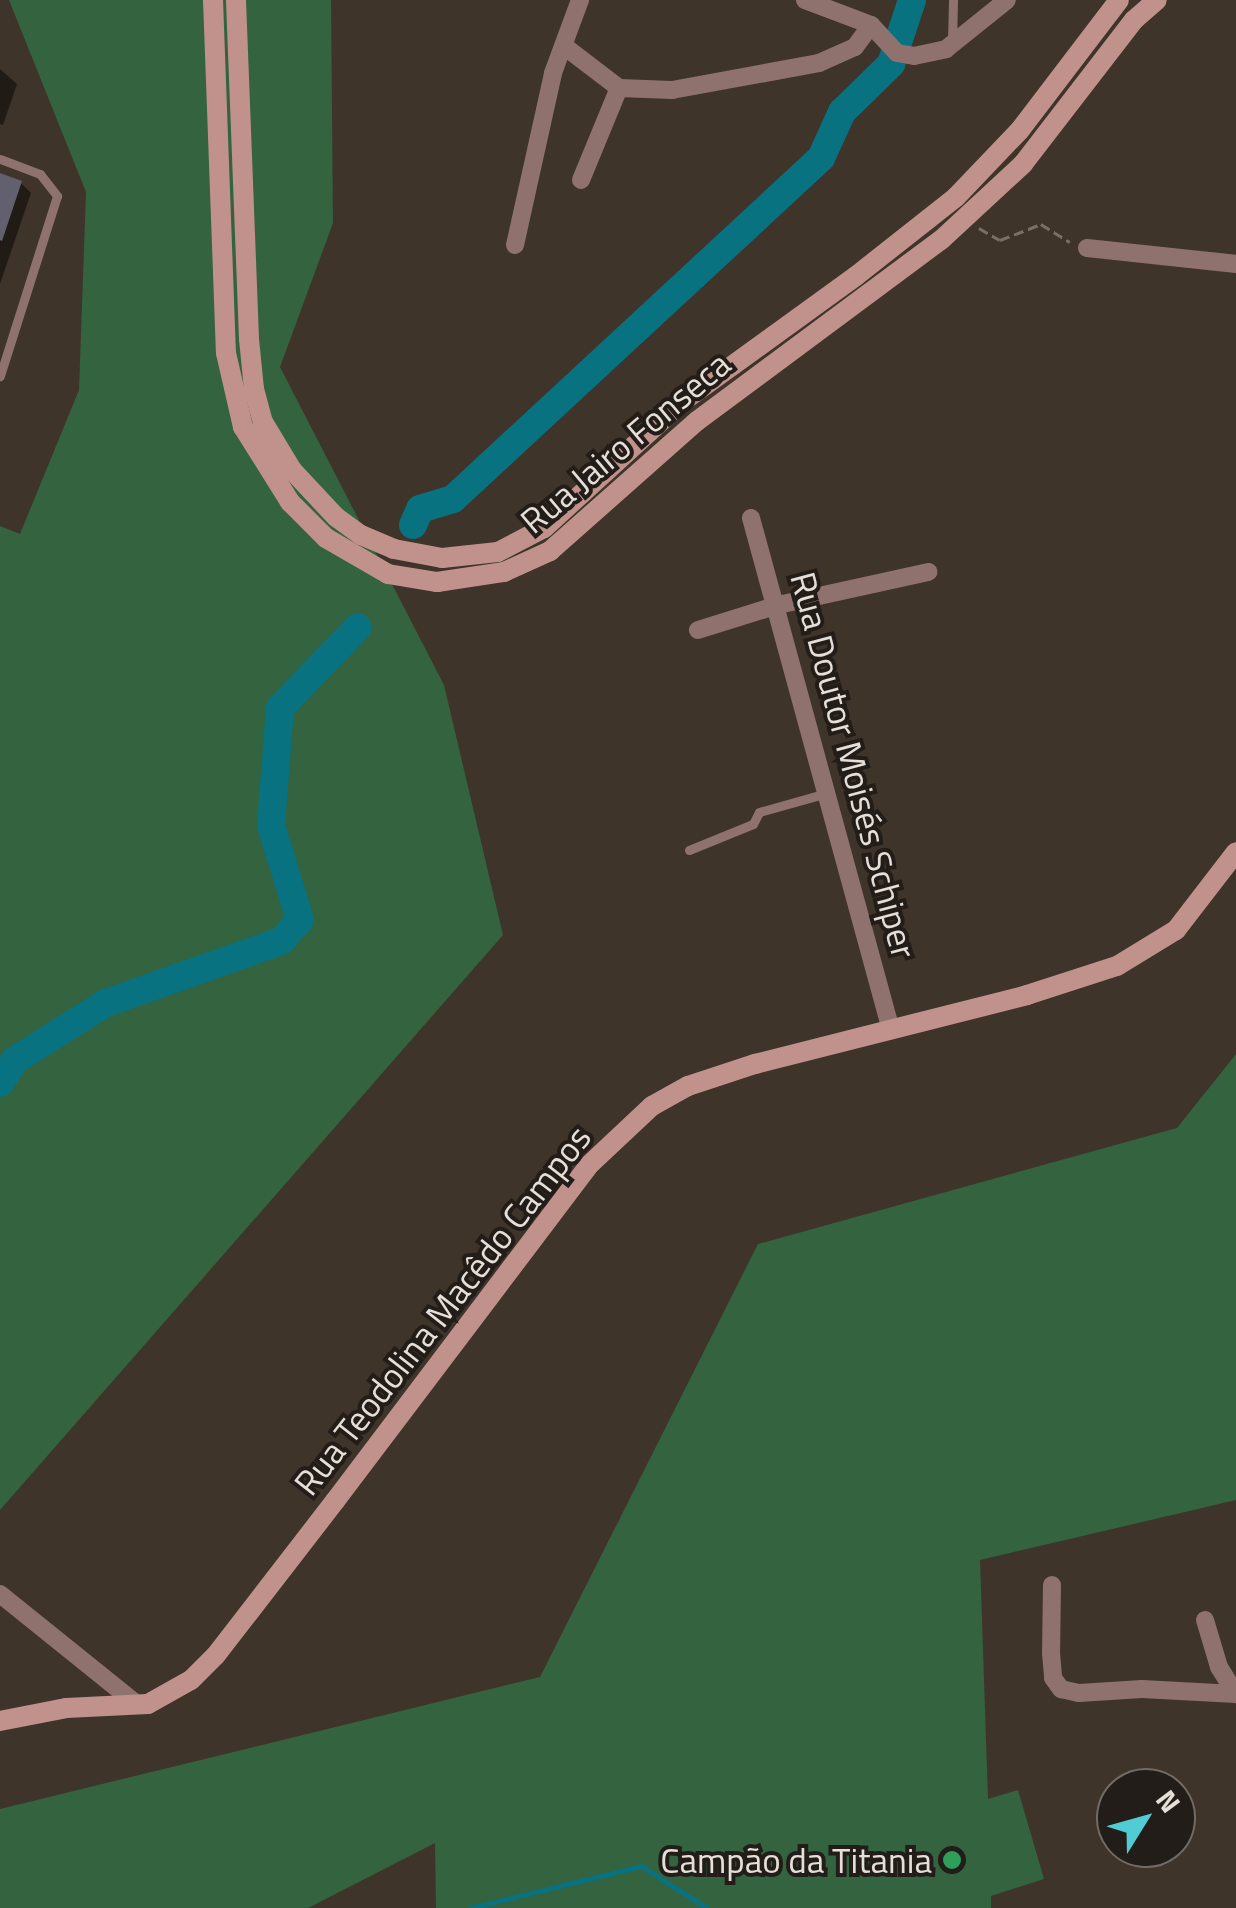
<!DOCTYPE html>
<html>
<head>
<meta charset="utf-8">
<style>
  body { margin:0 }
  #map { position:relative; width:1236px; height:1908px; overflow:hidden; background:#3f342a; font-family:"Titillium Web",sans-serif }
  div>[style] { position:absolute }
  .green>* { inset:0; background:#34633f }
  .shadow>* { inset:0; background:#0007 }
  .stream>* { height:5px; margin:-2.5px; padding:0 2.5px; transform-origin:2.5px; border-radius:2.5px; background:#087280 }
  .river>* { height:28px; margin:-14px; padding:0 14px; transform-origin:14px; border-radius:14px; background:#087280 }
  .building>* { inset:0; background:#62606f }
  .path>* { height:2.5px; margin-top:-1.25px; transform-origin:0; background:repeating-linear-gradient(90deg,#786f66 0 10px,transparent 0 15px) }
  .lane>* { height:9px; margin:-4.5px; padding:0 4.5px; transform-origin:4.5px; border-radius:4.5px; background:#8f726d }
  .street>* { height:18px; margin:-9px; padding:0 9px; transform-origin:9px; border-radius:9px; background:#8f726d }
  .secondary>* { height:20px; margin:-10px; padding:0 10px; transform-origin:10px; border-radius:10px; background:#c1928b }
  .dots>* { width:28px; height:28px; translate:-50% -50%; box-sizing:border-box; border:5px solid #221d18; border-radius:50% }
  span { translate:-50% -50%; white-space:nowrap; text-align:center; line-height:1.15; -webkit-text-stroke:8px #221d18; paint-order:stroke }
  .street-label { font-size:35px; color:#e6dfd8 }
  .poi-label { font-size:35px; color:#e6dfd8 }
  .right { translate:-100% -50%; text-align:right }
  .north { position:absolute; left:1096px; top:1768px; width:100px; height:100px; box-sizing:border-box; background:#221d18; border:2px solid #706b65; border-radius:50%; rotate:53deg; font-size:28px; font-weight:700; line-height:40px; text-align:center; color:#e6dfd8 }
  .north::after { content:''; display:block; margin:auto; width:35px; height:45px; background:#51ccd4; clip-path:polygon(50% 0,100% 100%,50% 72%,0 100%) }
</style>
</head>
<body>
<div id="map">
  <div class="green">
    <i style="clip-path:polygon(9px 0,331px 0,333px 223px,280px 367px,444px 685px,503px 935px,0 1510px,0 526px,20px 534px,79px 390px,86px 192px)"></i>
    <i style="clip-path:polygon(1236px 1054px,1236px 1500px,980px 1560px,988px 1799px,1018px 1790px,1044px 1879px,991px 1896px,991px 1908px,436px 1908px,435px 1843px,308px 1908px,0 1908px,0 1809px,540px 1677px,758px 1244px,1177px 1128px)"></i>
  </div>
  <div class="shadow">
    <i style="clip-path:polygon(0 69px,17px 84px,3px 125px,0 124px)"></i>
    <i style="clip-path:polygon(0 176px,21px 183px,31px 193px,0 284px)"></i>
  </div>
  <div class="stream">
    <i style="left:470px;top:1908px;width:176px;rotate:-13.8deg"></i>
    <i style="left:641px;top:1866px;width:78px;rotate:32.5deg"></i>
  </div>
  <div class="river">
    <i style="left:413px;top:525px;width:17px;rotate:-66deg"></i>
    <i style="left:420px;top:509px;width:34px;rotate:-17deg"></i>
    <i style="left:453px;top:499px;width:502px;rotate:-42.82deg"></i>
    <i style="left:821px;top:158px;width:51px;rotate:-65.5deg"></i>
    <i style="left:842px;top:112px;width:69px;rotate:-44.4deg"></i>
    <i style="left:891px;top:64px;width:67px;rotate:-71.8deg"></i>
    <i style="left:0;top:1083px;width:27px;rotate:-57deg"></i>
    <i style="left:15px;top:1060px;width:107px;rotate:-32.1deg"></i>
    <i style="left:106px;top:1003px;width:186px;rotate:-19.5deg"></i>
    <i style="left:281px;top:941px;width:28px;rotate:-48deg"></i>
    <i style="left:300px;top:920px;width:99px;rotate:-107deg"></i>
    <i style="left:271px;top:825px;width:117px;rotate:-85.6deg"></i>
    <i style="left:280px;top:708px;width:112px;rotate:-46.1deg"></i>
  </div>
  <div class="building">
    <i style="clip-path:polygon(0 173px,22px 181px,2px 241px,0 240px)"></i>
  </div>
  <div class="path">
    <i style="left:979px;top:228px;width:24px;rotate:30deg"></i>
    <i style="left:1000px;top:240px;width:44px;rotate:-21.3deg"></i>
    <i style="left:1041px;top:224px;width:34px;rotate:32deg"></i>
  </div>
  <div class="lane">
    <i style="left:952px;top:42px;width:42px;rotate:-88.6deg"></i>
    <i style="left:0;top:159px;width:43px;rotate:20.6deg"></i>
    <i style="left:40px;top:174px;width:28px;rotate:52deg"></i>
    <i style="left:57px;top:196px;width:189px;rotate:107.6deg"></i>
    <i style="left:689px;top:850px;width:69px;rotate:-22.1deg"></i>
    <i style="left:753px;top:824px;width:13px;rotate:-63deg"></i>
    <i style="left:759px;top:812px;width:71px;rotate:-15.6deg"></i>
  </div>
  <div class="street">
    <i style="left:805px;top:0;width:71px;rotate:20.7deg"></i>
    <i style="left:871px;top:25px;width:38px;rotate:47deg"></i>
    <i style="left:897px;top:53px;width:17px;rotate:10deg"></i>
    <i style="left:914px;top:56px;width:33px;rotate:-12deg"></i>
    <i style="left:946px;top:49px;width:78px;rotate:-38.8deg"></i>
    <i style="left:564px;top:46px;width:69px;rotate:37.4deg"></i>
    <i style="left:619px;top:88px;width:53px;rotate:2.2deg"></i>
    <i style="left:672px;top:90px;width:149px;rotate:-10.4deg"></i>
    <i style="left:819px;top:63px;width:39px;rotate:-24deg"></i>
    <i style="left:855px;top:47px;width:27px;rotate:-54deg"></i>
    <i style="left:581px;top:180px;width:100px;rotate:-67.6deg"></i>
    <i style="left:515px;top:245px;width:176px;rotate:-77.5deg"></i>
    <i style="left:553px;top:73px;width:78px;rotate:-69.7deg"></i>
    <i style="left:1087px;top:248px;width:150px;rotate:6.1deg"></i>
    <i style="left:751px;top:518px;width:531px;rotate:74.71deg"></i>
    <i style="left:698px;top:630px;width:84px;rotate:-17.4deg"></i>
    <i style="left:778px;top:605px;width:154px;rotate:-12.4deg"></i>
    <i style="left:1052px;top:1585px;width:68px;rotate:90.8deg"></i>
    <i style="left:1051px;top:1653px;width:25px;rotate:85deg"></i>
    <i style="left:1053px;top:1678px;width:14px;rotate:54deg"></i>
    <i style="left:1061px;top:1689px;width:18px;rotate:13deg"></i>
    <i style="left:1079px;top:1693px;width:63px;rotate:-3.6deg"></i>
    <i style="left:1142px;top:1689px;width:94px;rotate:3deg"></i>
    <i style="left:0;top:1594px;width:177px;rotate:38.8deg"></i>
    <i style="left:1205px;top:1620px;width:49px;rotate:73.4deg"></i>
    <i style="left:1219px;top:1667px;width:32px;rotate:58deg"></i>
  </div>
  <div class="secondary">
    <i style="left:213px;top:0;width:353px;rotate:87.9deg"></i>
    <i style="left:226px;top:353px;width:76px;rotate:77.1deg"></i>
    <i style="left:243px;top:427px;width:89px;rotate:57.9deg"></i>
    <i style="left:290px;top:502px;width:51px;rotate:45deg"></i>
    <i style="left:326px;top:538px;width:72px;rotate:30.1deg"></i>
    <i style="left:388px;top:574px;width:50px;rotate:9.3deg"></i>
    <i style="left:437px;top:582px;width:68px;rotate:-8.5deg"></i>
    <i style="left:504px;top:572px;width:51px;rotate:-24.5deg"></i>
    <i style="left:550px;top:551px;width:196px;rotate:-41.5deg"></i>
    <i style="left:697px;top:421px;width:304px;rotate:-36.6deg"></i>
    <i style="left:941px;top:240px;width:112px;rotate:-42.8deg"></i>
    <i style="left:1023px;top:164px;width:182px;rotate:-52.4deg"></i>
    <i style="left:1134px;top:20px;width:30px;rotate:-41deg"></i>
    <i style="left:236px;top:0;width:339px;rotate:87.8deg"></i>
    <i style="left:249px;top:339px;width:50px;rotate:84.3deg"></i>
    <i style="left:254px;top:389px;width:34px;rotate:75deg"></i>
    <i style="left:263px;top:422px;width:56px;rotate:58.9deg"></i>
    <i style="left:292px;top:470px;width:64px;rotate:46.9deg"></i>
    <i style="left:336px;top:517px;width:31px;rotate:36deg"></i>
    <i style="left:361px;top:535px;width:36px;rotate:23deg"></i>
    <i style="left:394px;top:549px;width:49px;rotate:10.6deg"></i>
    <i style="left:442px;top:558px;width:56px;rotate:-6.1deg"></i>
    <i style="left:498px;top:552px;width:52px;rotate:-27.6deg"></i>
    <i style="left:544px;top:528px;width:187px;rotate:-42.4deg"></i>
    <i style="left:682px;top:402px;width:215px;rotate:-35.9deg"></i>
    <i style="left:856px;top:276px;width:127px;rotate:-38.3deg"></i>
    <i style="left:956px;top:197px;width:93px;rotate:-46.3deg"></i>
    <i style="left:1020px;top:130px;width:163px;rotate:-52.7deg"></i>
    <i style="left:0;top:1721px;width:67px;rotate:-11.1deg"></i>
    <i style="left:66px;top:1708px;width:82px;rotate:-2.8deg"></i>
    <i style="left:148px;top:1704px;width:49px;rotate:-29.2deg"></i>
    <i style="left:191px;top:1680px;width:35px;rotate:-45deg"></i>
    <i style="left:216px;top:1655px;width:195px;rotate:-52.3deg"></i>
    <i style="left:335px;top:1501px;width:420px;rotate:-52.9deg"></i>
    <i style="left:588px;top:1166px;width:88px;rotate:-43.2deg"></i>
    <i style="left:652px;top:1106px;width:41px;rotate:-29.1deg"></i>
    <i style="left:688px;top:1086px;width:71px;rotate:-18.2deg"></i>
    <i style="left:755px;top:1064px;width:281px;rotate:-14.2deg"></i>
    <i style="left:1027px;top:995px;width:95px;rotate:-17.9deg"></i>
    <i style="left:1117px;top:966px;width:69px;rotate:-31.4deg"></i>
    <i style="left:1176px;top:930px;width:98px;rotate:-52.4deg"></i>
  </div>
  <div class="dots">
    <i style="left:952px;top:1860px;background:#2e9e5b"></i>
  </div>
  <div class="street-label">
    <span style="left:625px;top:442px;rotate:-40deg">Rua Jairo Fonseca</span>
    <span style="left:854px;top:765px;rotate:75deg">Rua Doutor Moisés Schiper</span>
    <span style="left:442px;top:1310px;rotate:-52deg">Rua Teodolina Macêdo Campos</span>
  </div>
  <div class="poi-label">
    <span class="right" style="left:932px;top:1860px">Campão da Titania</span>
  </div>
  <div class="north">N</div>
</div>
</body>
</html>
